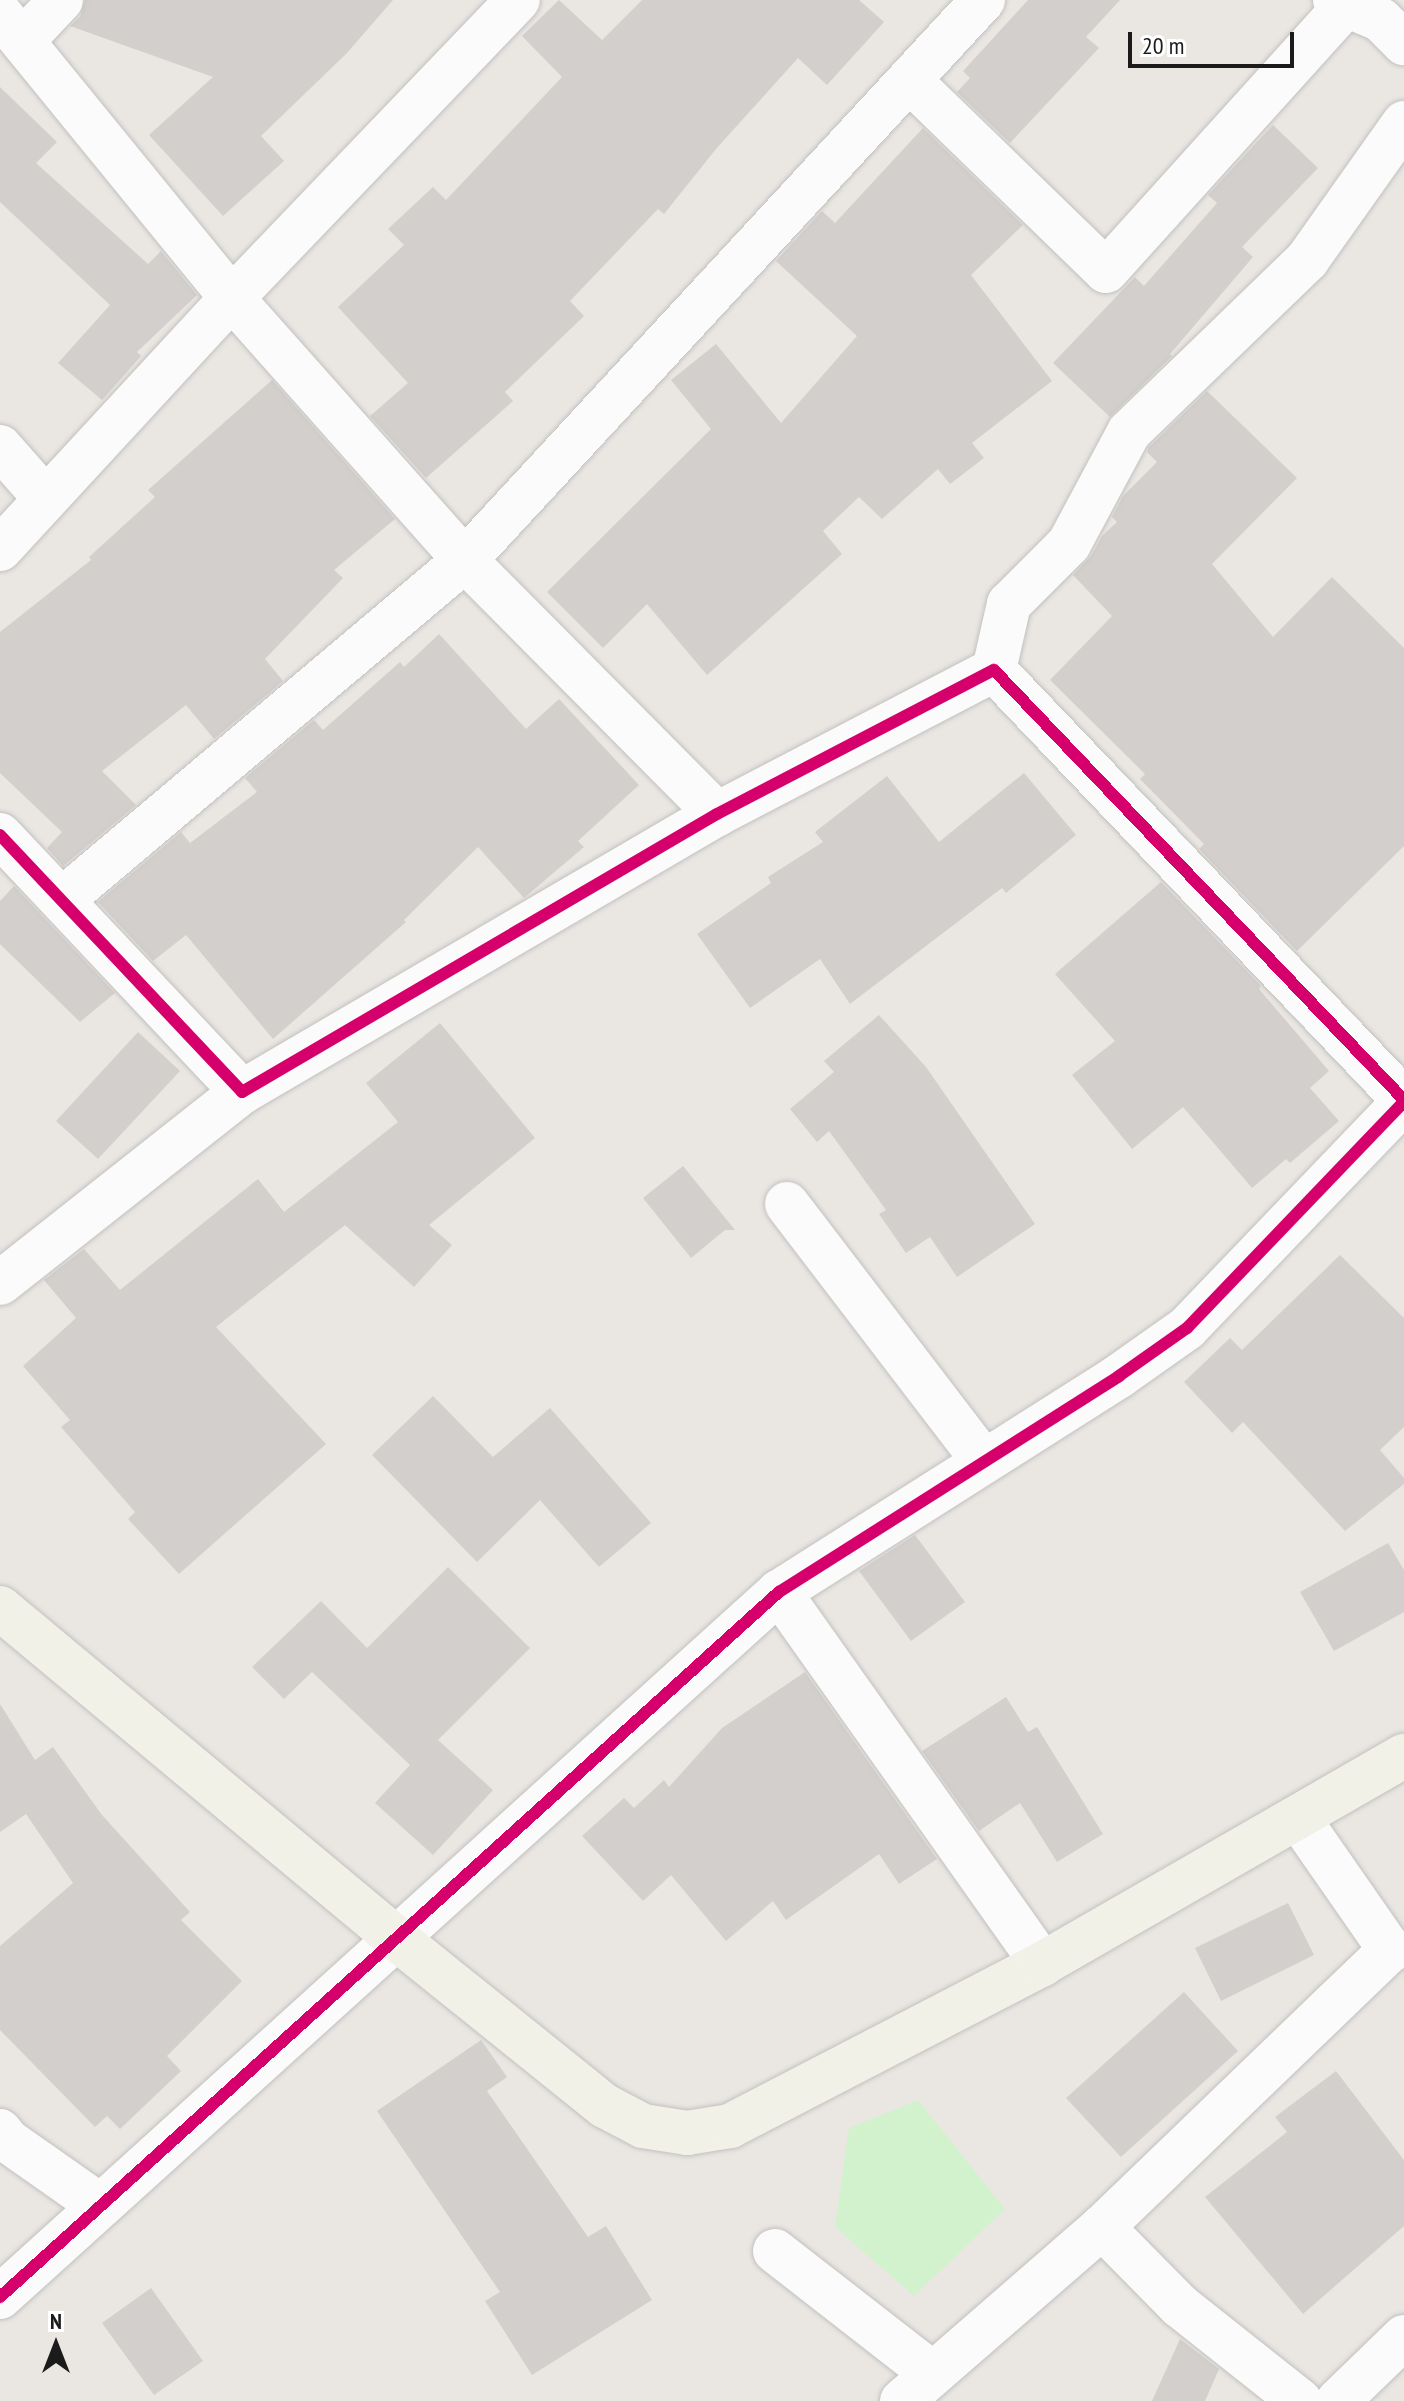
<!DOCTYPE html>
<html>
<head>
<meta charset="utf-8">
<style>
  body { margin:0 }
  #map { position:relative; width:1404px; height:2401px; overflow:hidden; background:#eae7e3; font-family:"PT Sans Narrow",sans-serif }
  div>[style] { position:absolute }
  .park>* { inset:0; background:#d1f2cc }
  .building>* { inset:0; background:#d2cfcc }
  .roads { filter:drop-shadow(0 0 2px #c2c1bf) drop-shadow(0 0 2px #c2c1bf) }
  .street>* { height:44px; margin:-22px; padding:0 22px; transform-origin:22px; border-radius:22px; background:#fcfbfb }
  .secondary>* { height:44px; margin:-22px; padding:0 22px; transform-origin:22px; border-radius:22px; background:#f2f1e8 }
  .cycleway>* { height:12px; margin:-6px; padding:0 6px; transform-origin:6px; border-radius:6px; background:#d6006c }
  span { translate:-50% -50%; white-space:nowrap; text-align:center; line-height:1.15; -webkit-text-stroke:6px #fff; paint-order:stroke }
  .north { position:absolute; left:16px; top:2305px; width:80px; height:80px; -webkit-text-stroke:6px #fff; paint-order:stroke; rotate:0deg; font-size:22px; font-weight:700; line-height:32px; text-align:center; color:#1b1b1b }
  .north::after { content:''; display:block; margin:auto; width:28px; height:36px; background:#1b1b1b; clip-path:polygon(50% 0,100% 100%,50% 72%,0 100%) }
  .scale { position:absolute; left:1128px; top:32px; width:166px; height:36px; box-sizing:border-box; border:4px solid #1b1b1b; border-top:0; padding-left:10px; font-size:24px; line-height:28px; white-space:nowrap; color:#1b1b1b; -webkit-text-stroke:6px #fff; paint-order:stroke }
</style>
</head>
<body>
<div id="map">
  <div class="park">
    <i style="clip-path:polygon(918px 2100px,1005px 2209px,914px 2296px,835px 2227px,849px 2128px)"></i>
  </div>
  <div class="building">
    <i style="clip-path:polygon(85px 0,393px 0,347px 53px,261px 136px,284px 161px,223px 216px,149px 135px,213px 77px,70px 26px,80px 17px)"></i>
    <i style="clip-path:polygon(559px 0,602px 40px,642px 0,859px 0,884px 22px,827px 85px,798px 58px,716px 149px,664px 214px,658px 209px,570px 301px,584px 316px,505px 392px,513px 401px,426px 478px,370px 416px,408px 383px,338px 307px,404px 245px,388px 229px,433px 187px,446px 200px,562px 77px,522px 36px)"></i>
    <i style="clip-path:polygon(1028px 0,1120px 0,1086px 37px,1099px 48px,1010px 143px,957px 92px,970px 78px,963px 71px)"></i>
    <i style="clip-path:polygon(0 87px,57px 142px,36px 163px,148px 264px,161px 251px,197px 295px,137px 352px,141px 356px,102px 400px,58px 363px,110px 305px,0 202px)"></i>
    <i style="clip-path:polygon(1273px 125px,1318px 168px,1242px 247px,1253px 257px,1170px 354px,1172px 356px,1110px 417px,1053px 363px,1135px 277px,1144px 286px,1217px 203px,1208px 195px)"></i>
    <i style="clip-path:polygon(923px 128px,1023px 225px,971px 275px,1052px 381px,972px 443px,984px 458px,950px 484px,938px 469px,882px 519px,859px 497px,823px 531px,842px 554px,707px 675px,647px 604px,603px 648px,547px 592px,711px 429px,671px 380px,716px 344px,781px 423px,857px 336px,776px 261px,822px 211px,835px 223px)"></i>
    <i style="clip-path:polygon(272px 380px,395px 519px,334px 570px,343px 578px,265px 659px,283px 681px,214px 739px,186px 705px,102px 771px,136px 805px,63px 866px,47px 848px,62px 832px,0 773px,0 632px,91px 560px,89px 557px,155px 497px,148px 490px)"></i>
    <i style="clip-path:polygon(1207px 391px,1297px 478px,1212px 564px,1273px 637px,1332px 577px,1404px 648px,1404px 846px,1297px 951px,1199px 849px,1204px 844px,1140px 779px,1145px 774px,1050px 680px,1112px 616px,1073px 575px,1091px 556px,1102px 536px,1117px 522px,1112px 517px,1123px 496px,1157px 462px,1147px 452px,1149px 447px)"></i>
    <i style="clip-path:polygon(439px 634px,526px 729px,559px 699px,639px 785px,578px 841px,584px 847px,524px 898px,478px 847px,404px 920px,406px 922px,273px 1039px,186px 935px,153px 961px,98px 902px,181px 832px,190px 843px,257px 792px,245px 778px,314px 720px,323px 730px,400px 662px,404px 667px)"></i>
    <i style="clip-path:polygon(1024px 773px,1076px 835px,1006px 893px,1002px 888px,850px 1004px,820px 959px,750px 1008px,697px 934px,771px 883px,768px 877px,823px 842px,815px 832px,887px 776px,939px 842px)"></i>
    <i style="clip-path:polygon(1161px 882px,1261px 986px,1259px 989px,1329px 1071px,1310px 1088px,1339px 1121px,1290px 1163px,1286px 1159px,1252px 1188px,1183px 1107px,1132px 1149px,1072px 1075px,1115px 1041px,1055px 974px)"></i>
    <i style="clip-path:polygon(14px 886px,115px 993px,80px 1022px,0 944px,0 901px)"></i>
    <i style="clip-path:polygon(879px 1015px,926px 1067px,1035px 1224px,957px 1277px,930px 1237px,906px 1253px,879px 1214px,886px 1210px,829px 1131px,817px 1142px,790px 1109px,834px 1072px,824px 1061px)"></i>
    <i style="clip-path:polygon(440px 1023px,535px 1138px,429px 1225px,452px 1245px,414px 1287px,345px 1225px,216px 1327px,326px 1444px,179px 1574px,128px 1519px,135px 1512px,61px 1427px,70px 1420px,23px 1366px,76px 1318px,44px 1280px,84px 1249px,120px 1290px,258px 1179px,284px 1212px,398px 1122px,366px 1083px)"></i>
    <i style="clip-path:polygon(138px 1032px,180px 1071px,98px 1159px,56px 1121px)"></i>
    <i style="clip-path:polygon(683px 1166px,735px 1230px,725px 1230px,691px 1258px,643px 1198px)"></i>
    <i style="clip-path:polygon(1340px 1255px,1404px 1318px,1404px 1427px,1380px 1450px,1404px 1478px,1404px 1484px,1345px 1531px,1243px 1422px,1232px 1433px,1184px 1382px,1230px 1338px,1242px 1350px)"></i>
    <i style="clip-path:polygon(433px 1396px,493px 1457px,550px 1408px,651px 1523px,599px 1567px,540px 1500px,477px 1562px,372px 1455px)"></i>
    <i style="clip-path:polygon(915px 1535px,965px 1602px,911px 1641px,859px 1571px)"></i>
    <i style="clip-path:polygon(1388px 1543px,1404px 1570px,1404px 1612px,1334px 1651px,1300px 1592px)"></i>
    <i style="clip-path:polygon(448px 1567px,530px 1648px,438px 1740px,493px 1790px,433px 1855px,375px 1803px,410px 1765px,312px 1672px,284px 1699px,252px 1667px,321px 1601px,367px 1648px)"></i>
    <i style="clip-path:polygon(805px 1672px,937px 1859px,899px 1884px,879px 1854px,786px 1920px,773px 1901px,726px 1941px,671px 1875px,643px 1901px,582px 1836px,624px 1798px,634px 1808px,664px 1780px,669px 1787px,722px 1728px)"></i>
    <i style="clip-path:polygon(1006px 1697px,1028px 1732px,1037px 1727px,1103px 1834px,1057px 1862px,1020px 1803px,979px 1831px,922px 1751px)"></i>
    <i style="clip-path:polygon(0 1704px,35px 1760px,53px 1747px,102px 1815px,190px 1912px,181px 1920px,242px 1981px,167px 2056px,181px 2071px,120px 2129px,107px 2116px,95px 2127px,0 2030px,0 1946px,73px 1883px,26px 1814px,0 1832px)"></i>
    <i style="clip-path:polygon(1288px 1903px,1314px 1955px,1221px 2001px,1195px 1948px)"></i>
    <i style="clip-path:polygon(1184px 1992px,1238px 2051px,1121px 2157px,1066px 2098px)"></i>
    <i style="clip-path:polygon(481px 2040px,507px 2077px,487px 2091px,588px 2237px,606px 2226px,652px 2300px,532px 2375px,485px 2301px,500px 2292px,377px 2111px)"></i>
    <i style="clip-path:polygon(1336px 2071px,1404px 2160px,1404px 2226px,1303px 2314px,1205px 2197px,1287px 2132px,1275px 2117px)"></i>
    <i style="clip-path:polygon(151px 2288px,203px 2361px,154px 2395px,102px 2323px)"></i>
    <i style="clip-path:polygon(1180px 2339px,1219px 2369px,1205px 2401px,1152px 2401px)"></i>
  </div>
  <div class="roads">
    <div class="street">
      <i style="left:1335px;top:0;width:50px;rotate:23.5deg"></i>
      <i style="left:1381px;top:20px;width:33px;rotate:45deg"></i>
      <i style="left:0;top:14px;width:367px;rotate:50.8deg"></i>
      <i style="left:232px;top:298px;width:351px;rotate:48.4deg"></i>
      <i style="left:465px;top:560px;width:358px;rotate:45.2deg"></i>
      <i style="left:23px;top:40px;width:55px;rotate:-46.5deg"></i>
      <i style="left:909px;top:80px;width:274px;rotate:44.1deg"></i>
      <i style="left:1106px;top:271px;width:358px;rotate:-47.9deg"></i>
      <i style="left:0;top:447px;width:68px;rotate:48.6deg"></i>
      <i style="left:0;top:549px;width:342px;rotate:-47.3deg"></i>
      <i style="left:232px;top:298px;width:413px;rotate:-46.2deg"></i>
      <i style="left:994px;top:670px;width:68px;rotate:-77.2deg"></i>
      <i style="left:1009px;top:604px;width:85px;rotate:-45deg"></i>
      <i style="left:1069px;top:544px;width:127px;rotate:-61.8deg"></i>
      <i style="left:1129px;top:432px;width:248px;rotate:-44deg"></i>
      <i style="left:1307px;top:260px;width:168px;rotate:-54.7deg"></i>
      <i style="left:0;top:835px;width:353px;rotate:46.7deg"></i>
      <i style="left:242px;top:1092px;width:550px;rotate:-30.34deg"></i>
      <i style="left:717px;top:814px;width:312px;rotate:-27.5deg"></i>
      <i style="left:994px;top:670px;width:594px;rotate:46.36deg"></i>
      <i style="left:63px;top:899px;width:526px;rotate:-40.14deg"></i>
      <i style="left:465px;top:560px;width:763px;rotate:-47.23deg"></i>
      <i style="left:787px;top:1204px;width:322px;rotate:52.6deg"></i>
      <i style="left:0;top:1283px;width:308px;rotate:-38.3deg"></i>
      <i style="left:779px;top:1592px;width:456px;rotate:54.7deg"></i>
      <i style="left:1299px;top:1819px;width:160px;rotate:55.2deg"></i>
      <i style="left:1390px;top:1950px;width:400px;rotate:136.1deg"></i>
      <i style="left:1102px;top:2227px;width:111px;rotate:45.4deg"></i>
      <i style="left:1180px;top:2306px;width:153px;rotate:38.4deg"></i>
      <i style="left:0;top:2131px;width:13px;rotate:51deg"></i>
      <i style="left:8px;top:2141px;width:111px;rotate:35.1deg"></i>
      <i style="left:775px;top:2251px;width:200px;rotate:37.9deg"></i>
      <i style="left:0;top:2297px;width:1051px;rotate:-42.15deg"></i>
      <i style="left:779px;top:1592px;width:403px;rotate:-32.4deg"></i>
      <i style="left:1119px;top:1376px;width:83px;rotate:-35.2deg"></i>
      <i style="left:1187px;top:1328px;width:313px;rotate:-46.2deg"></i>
      <i style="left:902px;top:2401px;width:265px;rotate:-41deg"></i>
      <i style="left:1338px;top:2401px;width:92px;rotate:-44.1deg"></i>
    </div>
    <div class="secondary">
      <i style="left:0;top:1608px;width:517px;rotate:39.82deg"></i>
      <i style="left:397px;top:1939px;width:267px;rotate:38.8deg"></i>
      <i style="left:605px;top:2106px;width:43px;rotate:27.8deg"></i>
      <i style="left:643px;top:2126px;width:45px;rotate:9deg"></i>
      <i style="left:687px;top:2133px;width:44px;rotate:-9.2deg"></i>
      <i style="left:730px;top:2126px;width:352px;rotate:-27.4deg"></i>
      <i style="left:1042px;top:1964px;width:418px;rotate:-29.9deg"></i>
    </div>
  </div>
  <div class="cycleway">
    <i style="left:0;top:835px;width:353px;rotate:46.7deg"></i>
    <i style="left:242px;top:1092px;width:550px;rotate:-30.34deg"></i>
    <i style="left:717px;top:814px;width:312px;rotate:-27.5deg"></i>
    <i style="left:994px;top:670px;width:594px;rotate:46.36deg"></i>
    <i style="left:0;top:2297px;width:1051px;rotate:-42.15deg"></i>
    <i style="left:779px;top:1592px;width:403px;rotate:-32.4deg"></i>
    <i style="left:1119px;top:1376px;width:83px;rotate:-35.2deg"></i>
    <i style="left:1187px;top:1328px;width:313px;rotate:-46.2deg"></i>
  </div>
  <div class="north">N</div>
  <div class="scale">20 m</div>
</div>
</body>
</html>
